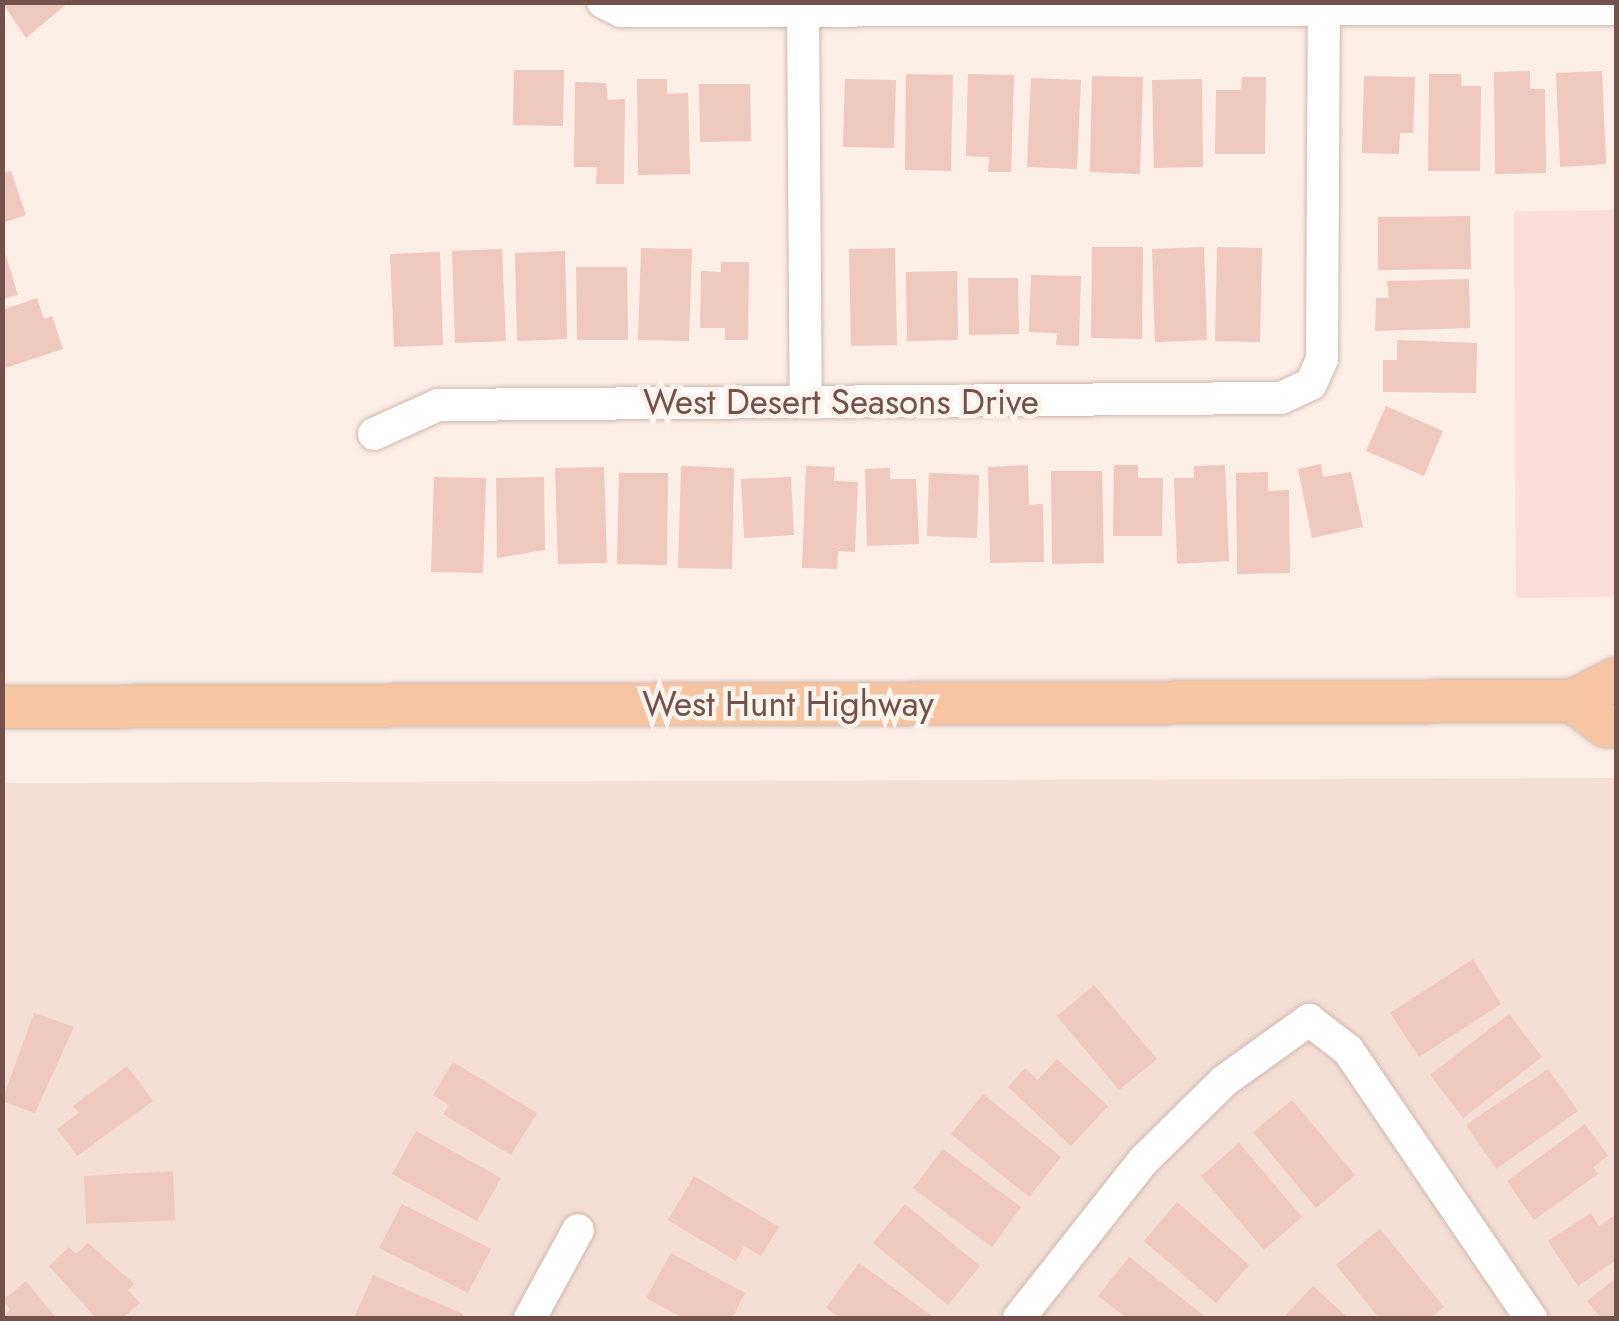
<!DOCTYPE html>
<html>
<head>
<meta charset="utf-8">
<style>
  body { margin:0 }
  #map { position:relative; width:1619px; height:1321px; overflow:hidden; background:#fbeee6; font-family:Jost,sans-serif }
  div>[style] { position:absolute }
  .residential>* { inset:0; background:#f3dfd5 }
  .commercial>* { inset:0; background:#fbdddb }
  .building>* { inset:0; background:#efc8bf }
  .roads { filter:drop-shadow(0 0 2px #cfb7b0) drop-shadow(0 0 2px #cfb7b0) }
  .minor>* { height:32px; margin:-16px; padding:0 16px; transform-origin:16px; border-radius:16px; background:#fff }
  .major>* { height:42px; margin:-21px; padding:0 21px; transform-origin:21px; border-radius:21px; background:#f7c4a2 }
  span { translate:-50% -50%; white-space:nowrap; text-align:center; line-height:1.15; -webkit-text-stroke:9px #fef3ed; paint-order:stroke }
  .street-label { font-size:35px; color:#74514c }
  .frame { position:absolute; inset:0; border:5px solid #74514c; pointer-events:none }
</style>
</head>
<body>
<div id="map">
  <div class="residential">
    <i style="clip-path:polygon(1616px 778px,1616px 1318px,3px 1318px,2px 783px)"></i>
  </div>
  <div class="commercial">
    <i style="clip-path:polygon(1616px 210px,1616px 597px,1516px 598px,1514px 211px)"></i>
  </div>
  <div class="building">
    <i style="clip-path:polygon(2px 2px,69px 2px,26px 38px)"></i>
    <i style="clip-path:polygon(514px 70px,564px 70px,563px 126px,513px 125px)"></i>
    <i style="clip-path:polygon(1530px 71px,1530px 89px,1545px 89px,1546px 173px,1495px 174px,1494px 72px)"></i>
    <i style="clip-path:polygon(1602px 71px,1606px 164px,1560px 167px,1556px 73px)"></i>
    <i style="clip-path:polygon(906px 74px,953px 75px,951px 171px,905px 170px)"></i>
    <i style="clip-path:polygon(968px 74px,1014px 75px,1011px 172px,988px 172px,989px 157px,966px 156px)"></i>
    <i style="clip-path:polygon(1429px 74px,1461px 74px,1461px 86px,1481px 86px,1480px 171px,1428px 171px)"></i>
    <i style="clip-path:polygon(1092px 76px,1143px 77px,1140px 174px,1090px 172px)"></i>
    <i style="clip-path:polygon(1364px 76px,1415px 77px,1413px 133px,1400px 133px,1399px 154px,1362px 153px)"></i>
    <i style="clip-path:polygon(1242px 77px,1266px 77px,1265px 154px,1215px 154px,1216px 90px,1241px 90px)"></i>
    <i style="clip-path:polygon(1031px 78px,1081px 80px,1077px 169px,1027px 167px)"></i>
    <i style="clip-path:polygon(637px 79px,667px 79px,667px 94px,688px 93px,690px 174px,638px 175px)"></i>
    <i style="clip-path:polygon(845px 79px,896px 80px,894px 148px,843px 147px)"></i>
    <i style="clip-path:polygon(1202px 79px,1203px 167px,1154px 168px,1152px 80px)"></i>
    <i style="clip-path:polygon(575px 82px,606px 83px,608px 100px,625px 99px,624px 184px,596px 184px,597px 167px,574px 167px)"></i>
    <i style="clip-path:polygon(699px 84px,750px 84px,751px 141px,700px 142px)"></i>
    <i style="clip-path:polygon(11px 171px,26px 215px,2px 223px,2px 173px)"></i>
    <i style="clip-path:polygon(1470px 216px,1471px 269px,1378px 270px,1378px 217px)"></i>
    <i style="clip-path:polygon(2px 243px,18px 295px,2px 299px)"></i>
    <i style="clip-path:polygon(1092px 247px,1143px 247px,1142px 339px,1091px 338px)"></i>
    <i style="clip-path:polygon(1204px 247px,1207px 340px,1155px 342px,1152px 249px)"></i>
    <i style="clip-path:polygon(1217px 247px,1262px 248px,1260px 342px,1215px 341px)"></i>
    <i style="clip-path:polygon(641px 248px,692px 249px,689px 341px,638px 340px)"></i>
    <i style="clip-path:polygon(895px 248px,897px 345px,851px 346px,849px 249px)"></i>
    <i style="clip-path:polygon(502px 249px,506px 341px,455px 343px,452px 251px)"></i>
    <i style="clip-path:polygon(565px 251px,567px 339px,517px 341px,515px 253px)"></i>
    <i style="clip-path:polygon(440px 252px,443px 345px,394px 347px,390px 254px)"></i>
    <i style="clip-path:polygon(721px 262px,749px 262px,748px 340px,725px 340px,725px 328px,700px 328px,701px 271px,721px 272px)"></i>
    <i style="clip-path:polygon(576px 267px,627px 267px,628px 340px,577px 340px)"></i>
    <i style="clip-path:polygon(957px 271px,958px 340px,907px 341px,906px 272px)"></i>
    <i style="clip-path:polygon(1031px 275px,1081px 276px,1079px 346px,1056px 345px,1057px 333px,1029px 332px)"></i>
    <i style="clip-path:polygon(968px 278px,1018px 278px,1019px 334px,969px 335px)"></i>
    <i style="clip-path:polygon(1469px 279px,1470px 328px,1375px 331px,1376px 298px,1389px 298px,1387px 281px)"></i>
    <i style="clip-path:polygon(37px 298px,44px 319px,52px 316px,63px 349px,2px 369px,2px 310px)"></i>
    <i style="clip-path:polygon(1397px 340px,1477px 343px,1476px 393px,1383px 392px,1383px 360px,1397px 360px)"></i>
    <i style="clip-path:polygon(1386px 406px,1443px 431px,1424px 476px,1366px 451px)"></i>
    <i style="clip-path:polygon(1321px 464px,1323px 477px,1351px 472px,1363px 527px,1312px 538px,1298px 469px)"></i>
    <i style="clip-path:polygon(1028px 465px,1029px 505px,1043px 504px,1044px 562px,990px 563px,988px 467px)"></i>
    <i style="clip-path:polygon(1114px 465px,1138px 465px,1138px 478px,1163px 478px,1162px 536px,1113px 536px)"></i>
    <i style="clip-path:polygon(1225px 465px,1229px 561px,1177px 564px,1174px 478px,1194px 478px,1194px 466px)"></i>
    <i style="clip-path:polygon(681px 466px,734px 468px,732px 569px,678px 568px)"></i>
    <i style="clip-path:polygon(806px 466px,835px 467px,834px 481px,858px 482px,855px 552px,838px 551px,837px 569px,802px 568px)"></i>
    <i style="clip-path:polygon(604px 467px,607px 563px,558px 564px,555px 468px)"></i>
    <i style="clip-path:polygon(890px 468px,890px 479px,916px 479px,919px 544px,867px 546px,865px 469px)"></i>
    <i style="clip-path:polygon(1051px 471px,1102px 471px,1104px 563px,1052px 564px)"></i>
    <i style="clip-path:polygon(1268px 472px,1268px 491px,1289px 490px,1290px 573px,1237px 574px,1236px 473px)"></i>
    <i style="clip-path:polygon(619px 473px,668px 473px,667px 565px,617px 564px)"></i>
    <i style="clip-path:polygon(929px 473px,979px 475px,977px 538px,927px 536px)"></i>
    <i style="clip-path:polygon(434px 477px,486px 478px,483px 573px,431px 572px)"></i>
    <i style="clip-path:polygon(544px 477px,545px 550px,497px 558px,496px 478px)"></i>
    <i style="clip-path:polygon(791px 477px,794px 535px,744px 538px,741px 479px)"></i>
    <i style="clip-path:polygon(1473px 959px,1501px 1004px,1419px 1057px,1390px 1013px)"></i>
    <i style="clip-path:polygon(1094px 985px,1157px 1059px,1119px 1090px,1057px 1016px)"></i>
    <i style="clip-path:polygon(34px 1013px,74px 1027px,35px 1113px,2px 1101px)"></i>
    <i style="clip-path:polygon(1509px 1014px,1542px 1057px,1463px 1118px,1430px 1075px)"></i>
    <i style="clip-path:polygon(1057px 1059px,1108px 1106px,1071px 1146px,1008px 1087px,1025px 1068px,1038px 1080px)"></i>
    <i style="clip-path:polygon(453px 1062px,537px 1113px,511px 1155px,443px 1114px,449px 1105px,433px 1095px)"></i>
    <i style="clip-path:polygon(127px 1066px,153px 1101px,77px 1156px,57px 1129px,79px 1113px,73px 1106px)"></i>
    <i style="clip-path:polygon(1548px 1069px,1578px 1111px,1496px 1169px,1466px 1125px)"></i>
    <i style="clip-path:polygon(983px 1094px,1061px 1157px,1029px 1197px,951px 1134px)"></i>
    <i style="clip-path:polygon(1292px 1100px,1355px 1175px,1316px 1208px,1253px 1132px)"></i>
    <i style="clip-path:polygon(1585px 1124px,1608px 1156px,1593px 1167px,1598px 1174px,1534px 1220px,1507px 1181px)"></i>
    <i style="clip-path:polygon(416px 1131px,501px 1178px,477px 1221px,392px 1174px)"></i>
    <i style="clip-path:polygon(1239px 1143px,1302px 1217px,1264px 1250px,1201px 1176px)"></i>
    <i style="clip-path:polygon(943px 1149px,1021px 1207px,992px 1247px,913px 1188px)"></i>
    <i style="clip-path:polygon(173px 1171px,175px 1220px,86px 1224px,84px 1176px)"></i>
    <i style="clip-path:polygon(694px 1176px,779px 1227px,761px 1256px,744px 1246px,736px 1261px,668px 1220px)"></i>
    <i style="clip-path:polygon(1177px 1202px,1249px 1265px,1216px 1303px,1144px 1241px)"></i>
    <i style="clip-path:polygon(402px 1204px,491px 1249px,468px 1293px,379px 1248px)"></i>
    <i style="clip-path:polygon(905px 1204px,980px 1266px,948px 1305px,873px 1243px)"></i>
    <i style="clip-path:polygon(1591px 1213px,1599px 1226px,1616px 1214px,1616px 1260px,1578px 1286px,1548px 1241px)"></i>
    <i style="clip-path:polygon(1380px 1229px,1444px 1307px,1430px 1318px,1379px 1318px,1336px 1265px)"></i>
    <i style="clip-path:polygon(88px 1243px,134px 1284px,128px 1290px,140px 1303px,123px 1318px,96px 1318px,49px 1266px,69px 1247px,76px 1254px)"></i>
    <i style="clip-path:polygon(671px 1253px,745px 1293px,732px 1318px,683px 1318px,646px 1298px)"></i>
    <i style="clip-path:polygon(1129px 1257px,1207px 1318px,1127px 1318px,1098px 1296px)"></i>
    <i style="clip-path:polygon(859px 1263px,935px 1318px,841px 1318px,826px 1308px)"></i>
    <i style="clip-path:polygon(373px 1275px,463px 1314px,461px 1318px,354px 1318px)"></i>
    <i style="clip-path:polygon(1616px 1278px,1616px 1318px,1601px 1318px,1587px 1301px)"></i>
    <i style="clip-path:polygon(26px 1281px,56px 1318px,2px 1318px,10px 1309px,3px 1300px)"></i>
    <i style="clip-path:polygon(1313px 1286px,1348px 1318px,1283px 1318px)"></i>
  </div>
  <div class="roads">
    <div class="minor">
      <i style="left:603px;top:2px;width:20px;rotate:27deg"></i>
      <i style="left:621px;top:11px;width:995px;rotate:-0.12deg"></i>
      <i style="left:803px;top:10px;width:392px;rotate:89.6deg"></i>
      <i style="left:374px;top:434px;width:70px;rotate:-24.4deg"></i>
      <i style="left:438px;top:405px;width:843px;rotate:-0.48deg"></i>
      <i style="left:1281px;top:398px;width:33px;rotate:-25deg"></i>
      <i style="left:1311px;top:384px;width:27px;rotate:-66deg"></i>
      <i style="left:1322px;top:359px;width:352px;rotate:-89.7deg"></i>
      <i style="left:530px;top:1318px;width:100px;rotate:-61.4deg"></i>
      <i style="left:1019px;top:1318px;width:201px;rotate:-51.7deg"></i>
      <i style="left:1144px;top:1160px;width:112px;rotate:-44.6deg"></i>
      <i style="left:1224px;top:1081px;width:105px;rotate:-35.7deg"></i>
      <i style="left:1309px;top:1020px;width:49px;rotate:37.6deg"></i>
      <i style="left:1348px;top:1050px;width:325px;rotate:55.7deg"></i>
    </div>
    <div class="major">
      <i style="left:1573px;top:701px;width:41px;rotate:37.1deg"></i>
      <i style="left:1606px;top:726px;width:10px"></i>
      <i style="left:2px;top:707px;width:1571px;rotate:-0.22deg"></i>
      <i style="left:1573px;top:701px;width:48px;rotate:-27.1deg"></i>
    </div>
  </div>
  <div class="street-label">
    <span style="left:841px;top:402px">West Desert Seasons Drive</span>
    <span style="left:788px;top:704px">West Hunt Highway</span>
  </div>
  <div class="frame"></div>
</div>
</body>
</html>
